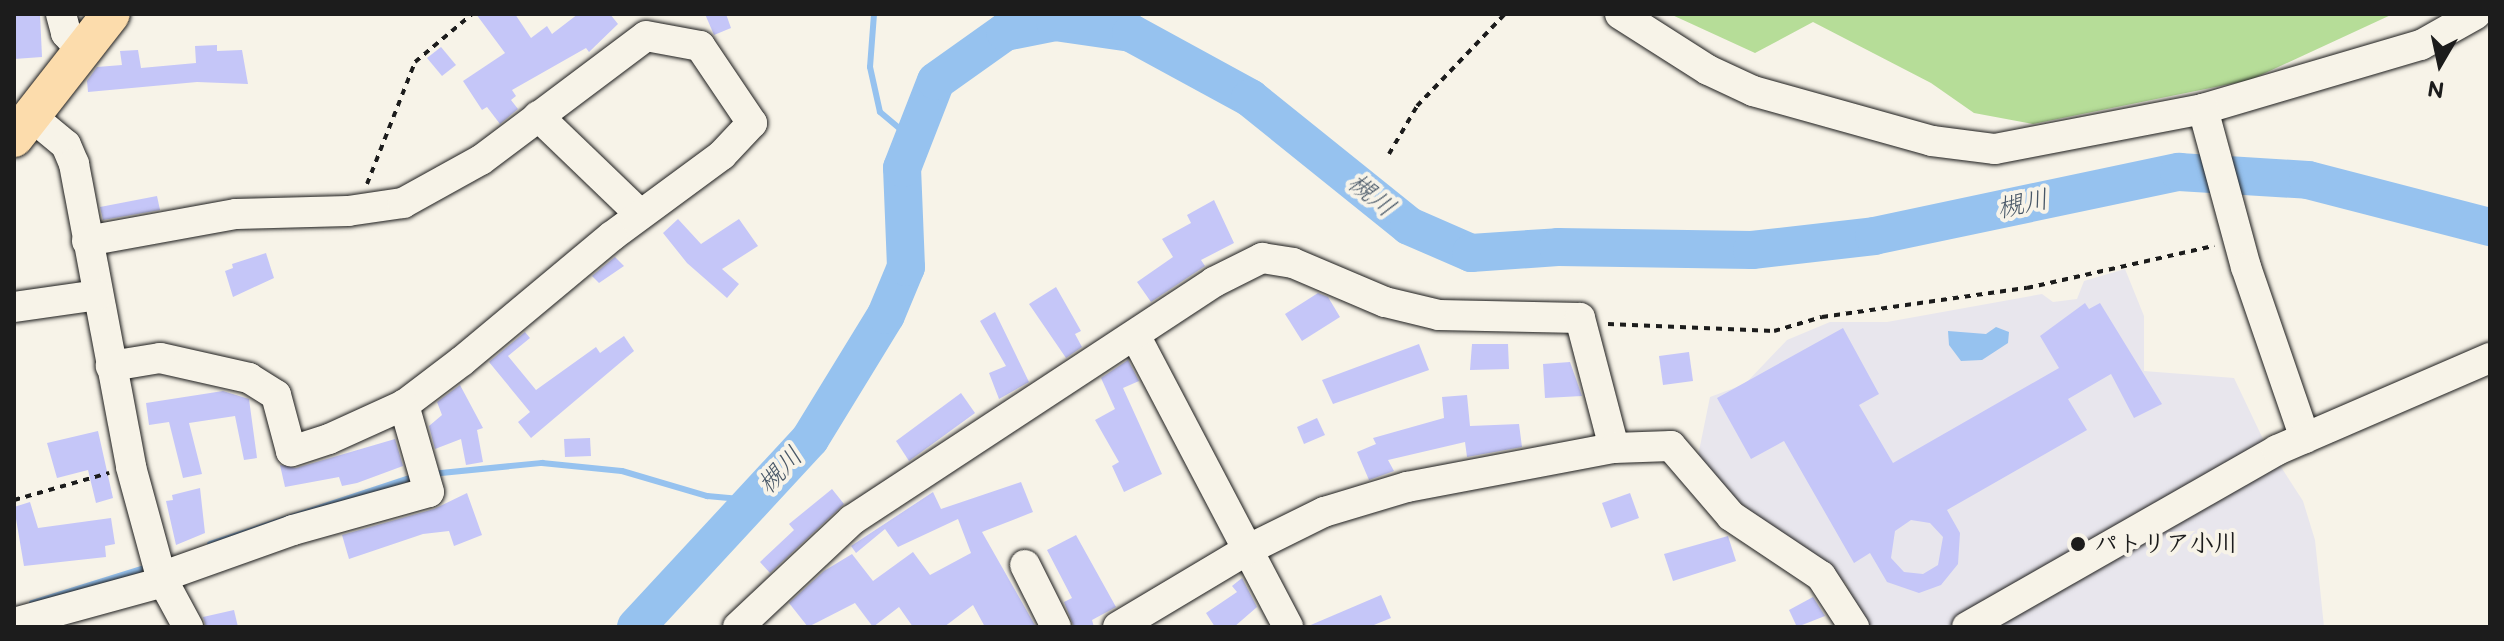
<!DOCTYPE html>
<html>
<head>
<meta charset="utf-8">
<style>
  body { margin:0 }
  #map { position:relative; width:2504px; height:641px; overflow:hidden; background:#f7f3e8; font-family:"Balsamiq Sans","Klee One",sans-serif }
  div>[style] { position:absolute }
  .built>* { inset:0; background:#e8e6ed }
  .green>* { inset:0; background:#b6dd98 }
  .water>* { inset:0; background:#96c2ef }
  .stream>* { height:6px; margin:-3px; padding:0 3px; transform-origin:3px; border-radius:3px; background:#96c2ef }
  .river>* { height:38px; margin:-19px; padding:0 19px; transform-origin:19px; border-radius:19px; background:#96c2ef }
  .building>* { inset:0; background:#c5c6f8 }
  .path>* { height:4px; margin-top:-2px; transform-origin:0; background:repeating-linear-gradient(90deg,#1c1c1c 0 6px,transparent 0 12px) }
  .roads { filter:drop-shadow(0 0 2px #1c1c1c) drop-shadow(0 0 2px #1c1c1c) }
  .minor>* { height:30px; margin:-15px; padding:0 15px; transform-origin:15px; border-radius:15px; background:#f7f3e8 }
  .major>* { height:38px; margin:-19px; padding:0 19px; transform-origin:19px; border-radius:19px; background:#fcdcac }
  .dots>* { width:22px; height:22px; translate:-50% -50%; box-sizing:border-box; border:4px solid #f7f3e8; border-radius:50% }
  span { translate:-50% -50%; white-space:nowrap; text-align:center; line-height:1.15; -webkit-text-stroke:8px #f7f3e8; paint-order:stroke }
  .poi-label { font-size:24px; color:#1c1c1c; font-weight:700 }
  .left { translate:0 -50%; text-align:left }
  .water-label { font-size:26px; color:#475666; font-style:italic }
  .frame { position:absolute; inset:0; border:16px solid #1c1c1c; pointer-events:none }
  .north { position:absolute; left:2400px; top:24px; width:80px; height:80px; -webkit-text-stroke:6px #f7f3e8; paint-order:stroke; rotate:189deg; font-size:22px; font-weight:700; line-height:32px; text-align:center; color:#1c1c1c }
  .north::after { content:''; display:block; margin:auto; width:28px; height:36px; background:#1c1c1c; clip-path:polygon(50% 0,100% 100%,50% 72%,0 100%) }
</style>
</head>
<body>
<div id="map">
  <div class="built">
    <i style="clip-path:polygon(2125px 269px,2144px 316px,2144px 371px,2234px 378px,2263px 439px,2303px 501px,2315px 540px,2324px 627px,1866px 627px,1846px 583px,1722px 489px,1698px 456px,1710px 397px,1745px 384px,1787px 340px,1830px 322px,1887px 322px,2042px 294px,2053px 302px,2077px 299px,2084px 281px)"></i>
  </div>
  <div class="green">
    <i style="clip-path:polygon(1670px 14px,2393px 14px,2250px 80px,2033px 124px,1974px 113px,1931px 83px,1813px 22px,1755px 53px)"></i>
  </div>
  <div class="water">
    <i style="clip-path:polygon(1996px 327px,2009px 332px,2008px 343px,1982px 360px,1961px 361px,1949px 345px,1948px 331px,1986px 334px)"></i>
  </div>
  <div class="stream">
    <i style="left:874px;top:14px;width:53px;rotate:94.3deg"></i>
    <i style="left:870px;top:67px;width:46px;rotate:77.5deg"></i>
    <i style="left:880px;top:112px;width:40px;rotate:40deg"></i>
    <i style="left:431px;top:474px;width:112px;rotate:-5.7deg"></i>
    <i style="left:542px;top:463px;width:80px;rotate:5.7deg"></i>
    <i style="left:622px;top:471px;width:89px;rotate:16.4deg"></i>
    <i style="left:707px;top:496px;width:44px;rotate:5.2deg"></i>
    <i style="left:210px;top:544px;width:217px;rotate:-18.3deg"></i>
    <i style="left:32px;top:603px;width:125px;rotate:-17.3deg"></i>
  </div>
  <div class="river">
    <i style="left:636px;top:627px;width:256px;rotate:-47.2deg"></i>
    <i style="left:810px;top:439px;width:145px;rotate:-58.5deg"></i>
    <i style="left:886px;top:315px;width:52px;rotate:-67.4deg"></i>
    <i style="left:906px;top:267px;width:99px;rotate:-92.3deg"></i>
    <i style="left:902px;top:168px;width:93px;rotate:-68.7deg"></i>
    <i style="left:936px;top:81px;width:85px;rotate:-35.4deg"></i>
    <i style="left:1005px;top:32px;width:51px;rotate:-11.3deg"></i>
    <i style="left:1055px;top:22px;width:77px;rotate:8.2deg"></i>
    <i style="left:1131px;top:33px;width:136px;rotate:28.6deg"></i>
    <i style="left:1250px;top:98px;width:204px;rotate:38.8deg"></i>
    <i style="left:1409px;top:226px;width:68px;rotate:23.5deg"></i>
    <i style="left:1471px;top:253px;width:87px;rotate:-3.9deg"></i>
    <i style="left:1558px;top:247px;width:194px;rotate:0.9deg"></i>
    <i style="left:1752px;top:250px;width:123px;rotate:-6.5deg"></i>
    <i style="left:1874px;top:236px;width:312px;rotate:-11.9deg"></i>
    <i style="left:2179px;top:172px;width:129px;rotate:3.5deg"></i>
    <i style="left:2308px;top:180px;width:188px;rotate:14.5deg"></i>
  </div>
  <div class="building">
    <i style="clip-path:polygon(14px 14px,40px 14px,42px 57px,14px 59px)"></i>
    <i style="clip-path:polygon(476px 14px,515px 14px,531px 38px,547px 26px,552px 34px,578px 14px,610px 14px,618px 24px,589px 52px,586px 48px,512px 90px,516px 96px,511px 100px,518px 109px,500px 124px,487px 107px,482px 110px,463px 81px,505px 53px)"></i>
    <i style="clip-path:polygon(705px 14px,726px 14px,731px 28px,714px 35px)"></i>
    <i style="clip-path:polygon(217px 45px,217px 51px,242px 50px,248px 84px,197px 82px,88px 92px,87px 81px,97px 67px,122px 65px,120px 51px,138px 50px,141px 68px,196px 63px,195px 46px)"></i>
    <i style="clip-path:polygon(441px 47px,456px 65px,442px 76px,427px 58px)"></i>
    <i style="clip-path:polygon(157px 196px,160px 210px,103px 220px,100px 207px)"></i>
    <i style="clip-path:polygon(1214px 200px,1234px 243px,1201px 260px,1205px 266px,1151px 302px,1137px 282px,1173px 257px,1162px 239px,1191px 223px,1187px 215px)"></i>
    <i style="clip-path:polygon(678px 219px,701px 244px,739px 219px,758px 246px,722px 269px,739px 284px,727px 298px,687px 263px,663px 233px)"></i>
    <i style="clip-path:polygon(266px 253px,274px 278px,233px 297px,225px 271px,233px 268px,232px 264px)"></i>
    <i style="clip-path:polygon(615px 257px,624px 266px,599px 283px,592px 276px)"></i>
    <i style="clip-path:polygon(1056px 287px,1081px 331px,1075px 334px,1082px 347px,1066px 358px,1029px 304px)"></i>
    <i style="clip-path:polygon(1318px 293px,1328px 297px,1340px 317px,1302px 341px,1285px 314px)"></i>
    <i style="clip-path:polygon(evenodd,2085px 303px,2089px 309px,2100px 303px,2162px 404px,2134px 418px,2111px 374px,2068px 399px,2087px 430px,1947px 510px,1960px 533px,1958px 564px,1941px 585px,1919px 593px,1887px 582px,1870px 553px,1854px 563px,1784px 441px,1751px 459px,1717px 398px,1843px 328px,1879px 394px,1859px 405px,1893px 463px,2059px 368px,2040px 336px,2085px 303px,1911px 520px,1930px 523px,1943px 537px,1938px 565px,1923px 574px,1904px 572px,1891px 558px,1895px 531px,1911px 520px)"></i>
    <i style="clip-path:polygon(995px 312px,1029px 382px,999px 399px,989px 373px,1006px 366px,980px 321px)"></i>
    <i style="clip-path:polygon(525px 332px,530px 338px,508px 356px,536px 390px,596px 347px,600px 353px,624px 336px,634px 351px,531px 438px,518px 422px,530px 412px,489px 362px)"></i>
    <i style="clip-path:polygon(1419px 344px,1429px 370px,1333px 404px,1322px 380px)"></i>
    <i style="clip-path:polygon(1472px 344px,1508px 344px,1509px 369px,1470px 370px)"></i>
    <i style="clip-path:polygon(1689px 352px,1693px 381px,1663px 385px,1659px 356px)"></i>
    <i style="clip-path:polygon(1128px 360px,1139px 381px,1123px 388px,1162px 474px,1124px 492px,1112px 466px,1119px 462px,1095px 420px,1115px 409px,1101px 378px)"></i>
    <i style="clip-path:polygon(1570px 362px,1582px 396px,1545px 398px,1543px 364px)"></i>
    <i style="clip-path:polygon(460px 385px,483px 428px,477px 430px,483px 462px,466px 465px,461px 439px,435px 449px,429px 426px,442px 415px,437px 402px)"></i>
    <i style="clip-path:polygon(223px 391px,249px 399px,257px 458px,244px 460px,235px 416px,189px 423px,202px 474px,183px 478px,169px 422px,149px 425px,146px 403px)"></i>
    <i style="clip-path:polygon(961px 393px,975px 413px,909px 461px,896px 441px)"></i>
    <i style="clip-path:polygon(1467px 395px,1470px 426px,1519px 424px,1522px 447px,1467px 457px,1465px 442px,1388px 460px,1394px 471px,1369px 480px,1357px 452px,1376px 444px,1373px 438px,1444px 418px,1442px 397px)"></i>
    <i style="clip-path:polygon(1317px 418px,1325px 435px,1304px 444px,1297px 427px)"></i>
    <i style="clip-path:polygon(98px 431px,113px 498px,96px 503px,88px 470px,57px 478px,47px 443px)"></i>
    <i style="clip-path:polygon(590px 438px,591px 456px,565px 457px,564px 439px)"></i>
    <i style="clip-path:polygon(395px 439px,403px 466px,357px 483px,342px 486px,339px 477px,285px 487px,280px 465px,296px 468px)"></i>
    <i style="clip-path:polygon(1021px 482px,1033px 512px,982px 532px,1036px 627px,985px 627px,973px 605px,944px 627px,913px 627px,899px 607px,873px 627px,855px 603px,808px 627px,789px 603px,824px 571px,852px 554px,873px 581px,913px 552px,930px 575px,971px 553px,958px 519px,898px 547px,885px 529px,856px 553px,851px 546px,933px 492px,941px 509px)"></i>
    <i style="clip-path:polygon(200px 488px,205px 533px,176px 545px,166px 501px,173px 500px,172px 495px)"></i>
    <i style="clip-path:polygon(832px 489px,844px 504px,770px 573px,760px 562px,794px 530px,789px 524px)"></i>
    <i style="clip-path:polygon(467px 493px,482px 535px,454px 546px,449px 531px,423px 534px,349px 559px,342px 535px,434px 509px)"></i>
    <i style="clip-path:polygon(1630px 493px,1639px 518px,1611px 528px,1602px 503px)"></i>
    <i style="clip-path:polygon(30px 502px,38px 528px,111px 518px,115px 544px,105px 546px,106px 557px,24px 566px,14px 507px)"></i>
    <i style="clip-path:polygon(1076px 535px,1116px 607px,1092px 620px,1094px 627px,1074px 627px,1064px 602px,1072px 598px,1047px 550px)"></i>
    <i style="clip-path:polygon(1728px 536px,1736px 561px,1673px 581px,1664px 554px)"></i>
    <i style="clip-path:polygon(1242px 578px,1257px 607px,1234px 627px,1215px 627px,1206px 613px,1237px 592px,1232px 586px)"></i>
    <i style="clip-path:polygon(1381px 595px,1391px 618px,1369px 627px,1306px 627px)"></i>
    <i style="clip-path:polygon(1813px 597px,1825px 616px,1797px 627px,1789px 610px)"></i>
    <i style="clip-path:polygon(234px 610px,238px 627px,206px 627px,203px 617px)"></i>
  </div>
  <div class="path">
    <i style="left:1389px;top:154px;width:56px;rotate:-59.7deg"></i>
    <i style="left:1417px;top:106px;width:127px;rotate:-46.3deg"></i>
    <i style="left:367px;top:184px;width:131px;rotate:-68.5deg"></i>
    <i style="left:415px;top:62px;width:75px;rotate:-40.1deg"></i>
    <i style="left:1608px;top:324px;width:166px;rotate:2.4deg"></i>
    <i style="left:1774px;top:331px;width:50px;rotate:-16.3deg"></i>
    <i style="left:1822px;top:317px;width:207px;rotate:-8.1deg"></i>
    <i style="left:2027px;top:288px;width:192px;rotate:-12.7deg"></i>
    <i style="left:14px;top:500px;width:99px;rotate:-15.9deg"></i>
  </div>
  <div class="roads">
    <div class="minor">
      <i style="left:61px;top:14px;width:20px;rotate:75deg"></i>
      <i style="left:66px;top:33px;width:21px;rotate:49deg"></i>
      <i style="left:1620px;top:14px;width:104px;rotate:32.5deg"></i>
      <i style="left:1708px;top:70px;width:50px;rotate:25deg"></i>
      <i style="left:1753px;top:91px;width:186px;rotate:15.6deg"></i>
      <i style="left:1932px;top:141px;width:64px;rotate:7.2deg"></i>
      <i style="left:1995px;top:149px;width:212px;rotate:-10.9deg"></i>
      <i style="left:2203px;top:109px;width:227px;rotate:-16.4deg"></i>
      <i style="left:2421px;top:45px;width:63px;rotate:-29.4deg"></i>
      <i style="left:2203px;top:109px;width:164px;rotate:74.8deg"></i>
      <i style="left:2246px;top:267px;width:181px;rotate:71deg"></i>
      <i style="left:31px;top:116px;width:45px;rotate:39.6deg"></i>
      <i style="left:66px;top:145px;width:21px;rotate:67deg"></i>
      <i style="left:74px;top:164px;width:308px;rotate:79.3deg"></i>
      <i style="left:131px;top:467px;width:114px;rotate:74.7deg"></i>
      <i style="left:161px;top:577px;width:57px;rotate:61.6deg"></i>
      <i style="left:538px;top:116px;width:141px;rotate:43.9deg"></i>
      <i style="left:87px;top:241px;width:151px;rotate:-10.3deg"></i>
      <i style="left:236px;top:214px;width:112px;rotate:-1.5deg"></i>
      <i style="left:348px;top:211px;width:56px;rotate:-8.3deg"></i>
      <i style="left:403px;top:203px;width:89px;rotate:-28.9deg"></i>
      <i style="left:481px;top:160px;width:206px;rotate:-36.9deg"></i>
      <i style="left:646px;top:36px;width:55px;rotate:10.5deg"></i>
      <i style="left:700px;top:46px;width:93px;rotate:56deg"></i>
      <i style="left:752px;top:123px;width:44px;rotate:133.2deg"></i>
      <i style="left:722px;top:155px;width:137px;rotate:143.6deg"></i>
      <i style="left:612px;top:236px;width:195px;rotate:140.2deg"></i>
      <i style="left:462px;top:361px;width:73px;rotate:142.8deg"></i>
      <i style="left:404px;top:405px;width:82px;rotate:155.6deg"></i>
      <i style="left:329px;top:439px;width:40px;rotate:162deg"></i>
      <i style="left:291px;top:451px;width:58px;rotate:-105deg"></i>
      <i style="left:276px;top:395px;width:32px;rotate:-148deg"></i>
      <i style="left:249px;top:378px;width:91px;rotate:-167.3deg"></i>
      <i style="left:160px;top:358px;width:50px;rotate:170.7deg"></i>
      <i style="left:14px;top:307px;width:85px;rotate:-8.1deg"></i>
      <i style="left:1136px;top:337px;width:327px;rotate:62.3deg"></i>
      <i style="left:1025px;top:565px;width:69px;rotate:63.4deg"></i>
      <i style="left:161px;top:577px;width:140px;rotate:-19.6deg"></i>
      <i style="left:293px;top:530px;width:141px;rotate:-15.6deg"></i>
      <i style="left:429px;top:492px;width:91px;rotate:-106deg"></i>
      <i style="left:14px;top:623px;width:156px;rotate:-15.3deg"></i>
      <i style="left:738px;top:627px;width:156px;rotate:-43.2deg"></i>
      <i style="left:852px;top:520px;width:433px;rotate:-33.3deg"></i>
      <i style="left:1214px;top:282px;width:54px;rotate:-26.6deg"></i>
      <i style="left:1262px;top:258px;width:31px;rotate:9deg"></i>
      <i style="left:1293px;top:263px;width:100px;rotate:23deg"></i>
      <i style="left:1385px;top:302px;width:56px;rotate:13.5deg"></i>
      <i style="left:1439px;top:315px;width:141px;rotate:1.2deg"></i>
      <i style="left:1580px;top:318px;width:134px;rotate:75.3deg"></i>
      <i style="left:1118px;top:627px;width:150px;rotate:-30.8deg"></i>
      <i style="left:1247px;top:550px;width:86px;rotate:-26.3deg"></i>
      <i style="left:1324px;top:512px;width:87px;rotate:-16.8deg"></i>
      <i style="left:1407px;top:487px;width:211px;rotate:-10.7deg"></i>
      <i style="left:1614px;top:448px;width:57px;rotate:-2deg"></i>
      <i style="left:1671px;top:446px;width:92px;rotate:49.4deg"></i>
      <i style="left:1731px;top:516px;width:108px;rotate:33.7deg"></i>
      <i style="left:1821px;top:576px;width:61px;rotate:57.1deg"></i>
      <i style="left:1967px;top:627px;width:357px;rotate:-29.7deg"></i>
      <i style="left:2277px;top:450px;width:232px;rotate:-23.4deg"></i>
    </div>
    <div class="major">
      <i style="left:14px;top:138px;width:157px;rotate:-52deg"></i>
    </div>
  </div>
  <div class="dots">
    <i style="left:2078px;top:544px;background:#1c1c1c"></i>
  </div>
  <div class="poi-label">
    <span class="left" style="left:2094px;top:544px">パトリア小川</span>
  </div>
  <div class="water-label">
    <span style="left:1371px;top:196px;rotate:39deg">槻川</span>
    <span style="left:2023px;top:205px;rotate:-12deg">槻川</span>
    <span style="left:781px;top:471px;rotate:-47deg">槻川</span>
  </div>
  <div class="frame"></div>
  <div class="north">N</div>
</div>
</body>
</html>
